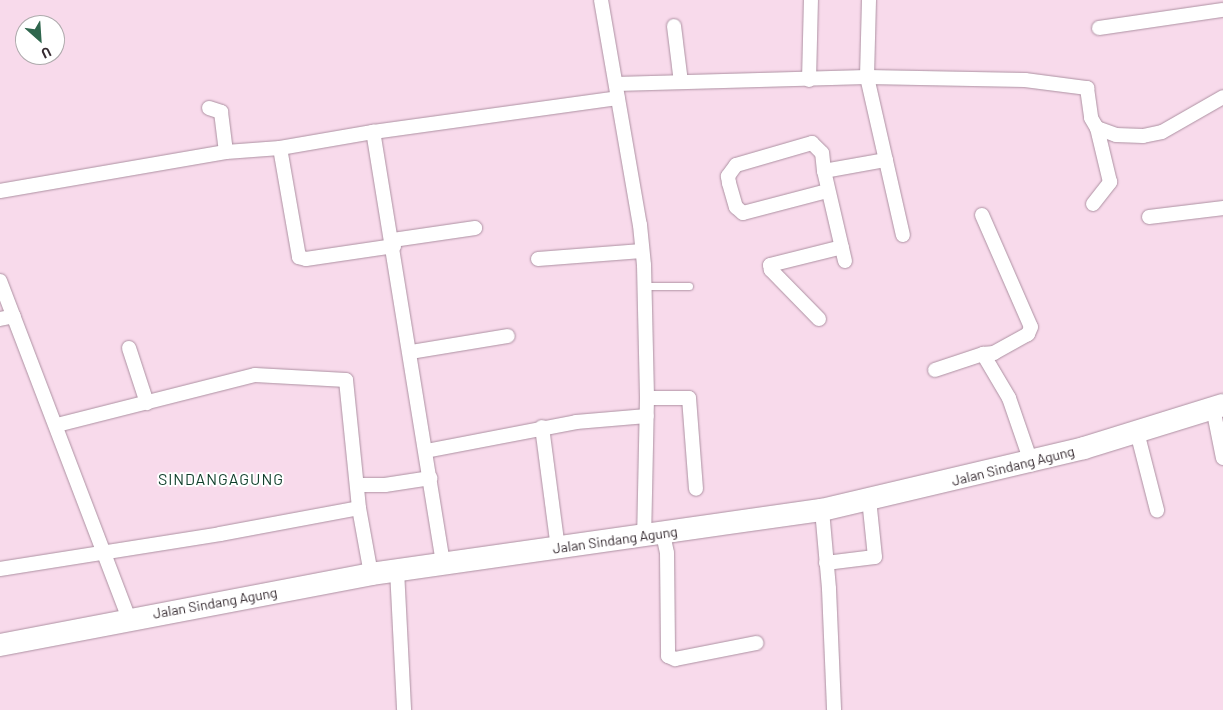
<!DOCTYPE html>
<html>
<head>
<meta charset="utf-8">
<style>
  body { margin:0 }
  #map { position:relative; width:1223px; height:710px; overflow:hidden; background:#f8daeb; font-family:Barlow,sans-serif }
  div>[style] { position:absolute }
  .roads { filter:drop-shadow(0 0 1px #ad91a2) drop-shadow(0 0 1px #ad91a2) }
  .service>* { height:7px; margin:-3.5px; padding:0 3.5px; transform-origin:3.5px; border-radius:3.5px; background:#fff }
  .minor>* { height:14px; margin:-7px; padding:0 7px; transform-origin:7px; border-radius:7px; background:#fff }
  .primary>* { height:22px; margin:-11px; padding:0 11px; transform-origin:11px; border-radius:11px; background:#fff }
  span { translate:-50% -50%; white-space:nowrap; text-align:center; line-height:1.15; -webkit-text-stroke:4px #fff; paint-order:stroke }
  .street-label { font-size:14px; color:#352a30 }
  .quarter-label { font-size:16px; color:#103e2b; letter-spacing:1px }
  .north { position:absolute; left:15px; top:15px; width:50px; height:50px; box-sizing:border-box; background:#fff; border:1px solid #aeaaac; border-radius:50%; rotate:154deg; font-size:14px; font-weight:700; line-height:20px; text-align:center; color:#352a30 }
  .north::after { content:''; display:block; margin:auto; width:18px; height:22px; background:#2f664d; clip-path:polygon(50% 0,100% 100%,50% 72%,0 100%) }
</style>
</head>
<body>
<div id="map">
  <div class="roads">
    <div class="service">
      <i style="left:645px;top:286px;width:44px"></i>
    </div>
    <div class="minor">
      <i style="left:601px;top:0;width:228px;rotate:80.2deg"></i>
      <i style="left:640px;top:225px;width:40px;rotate:84.3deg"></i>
      <i style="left:644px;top:265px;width:133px;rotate:88.7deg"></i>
      <i style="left:647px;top:398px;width:138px;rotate:91.2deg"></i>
      <i style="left:869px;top:0;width:77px;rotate:91.5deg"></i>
      <i style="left:867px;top:77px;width:162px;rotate:77.2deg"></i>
      <i style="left:674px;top:26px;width:56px;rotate:82.9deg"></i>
      <i style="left:1099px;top:28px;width:125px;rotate:-8.3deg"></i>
      <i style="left:809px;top:80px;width:80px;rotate:-88.6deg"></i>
      <i style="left:616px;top:84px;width:251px;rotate:-1.6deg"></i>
      <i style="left:867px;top:77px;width:158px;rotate:1.1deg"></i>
      <i style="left:1025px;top:80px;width:63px;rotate:7.4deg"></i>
      <i style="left:1087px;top:88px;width:30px;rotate:82deg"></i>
      <i style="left:1091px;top:118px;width:12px;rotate:59deg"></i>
      <i style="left:1097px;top:128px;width:20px;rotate:20deg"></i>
      <i style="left:1116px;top:135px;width:27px;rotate:2deg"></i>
      <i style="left:1143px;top:136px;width:19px;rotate:-12deg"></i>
      <i style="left:1162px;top:132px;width:70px;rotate:-29.8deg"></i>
      <i style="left:209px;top:108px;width:13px;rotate:18deg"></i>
      <i style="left:221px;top:112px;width:40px;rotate:82.9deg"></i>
      <i style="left:280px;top:148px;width:111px;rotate:80.1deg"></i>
      <i style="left:299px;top:257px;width:7px;rotate:16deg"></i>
      <i style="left:306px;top:259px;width:89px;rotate:-8.4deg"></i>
      <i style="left:824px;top:171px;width:18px;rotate:-96deg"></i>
      <i style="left:822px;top:153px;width:14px;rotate:-135deg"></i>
      <i style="left:812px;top:143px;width:79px;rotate:163.9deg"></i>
      <i style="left:736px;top:165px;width:14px;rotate:126deg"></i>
      <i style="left:728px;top:176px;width:7px;rotate:82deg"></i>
      <i style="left:729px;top:183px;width:25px;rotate:74deg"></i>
      <i style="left:736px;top:207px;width:9px;rotate:41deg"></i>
      <i style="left:743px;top:213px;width:87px;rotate:-14.7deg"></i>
      <i style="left:0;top:191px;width:229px;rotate:-9.8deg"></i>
      <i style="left:226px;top:152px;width:54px;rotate:-4.2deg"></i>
      <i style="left:280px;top:148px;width:94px;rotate:-9.8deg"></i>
      <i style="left:1093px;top:204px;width:28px;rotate:-52deg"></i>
      <i style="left:1110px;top:182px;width:56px;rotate:-103.5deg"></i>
      <i style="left:982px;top:215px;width:122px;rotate:66.4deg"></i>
      <i style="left:1031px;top:327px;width:8px;rotate:113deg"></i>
      <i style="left:1028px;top:334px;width:39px;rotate:151deg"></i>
      <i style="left:994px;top:353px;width:11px;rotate:175deg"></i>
      <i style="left:983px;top:354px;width:51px;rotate:59.4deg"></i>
      <i style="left:1009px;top:398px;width:68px;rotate:71deg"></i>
      <i style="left:1149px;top:217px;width:75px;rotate:-6.9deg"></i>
      <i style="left:393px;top:240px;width:83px;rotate:-8.3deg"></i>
      <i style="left:538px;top:259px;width:104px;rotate:-4.4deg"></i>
      <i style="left:845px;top:261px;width:92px;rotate:-103.1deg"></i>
      <i style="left:824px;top:171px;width:63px;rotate:-10.1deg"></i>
      <i style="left:0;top:281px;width:361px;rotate:69.1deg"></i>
      <i style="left:0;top:319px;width:14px;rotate:-12deg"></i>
      <i style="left:819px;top:319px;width:69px;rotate:-134.4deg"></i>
      <i style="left:771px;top:270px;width:5px;rotate:-101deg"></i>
      <i style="left:770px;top:265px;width:74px;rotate:-14deg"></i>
      <i style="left:129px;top:348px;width:58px;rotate:71.9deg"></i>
      <i style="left:411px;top:352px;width:98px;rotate:-9.4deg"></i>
      <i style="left:935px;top:370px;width:51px;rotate:-18.4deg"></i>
      <i style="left:647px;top:398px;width:42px"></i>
      <i style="left:689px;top:398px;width:91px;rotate:85.6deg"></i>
      <i style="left:1213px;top:408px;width:51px;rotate:78.7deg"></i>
      <i style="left:57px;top:425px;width:204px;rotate:-14.2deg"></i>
      <i style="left:255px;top:375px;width:91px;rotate:3.1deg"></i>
      <i style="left:346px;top:380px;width:129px;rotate:84.2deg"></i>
      <i style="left:359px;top:508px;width:67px;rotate:79.7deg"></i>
      <i style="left:542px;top:427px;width:122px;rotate:82.5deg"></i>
      <i style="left:1137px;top:432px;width:81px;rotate:75.6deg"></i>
      <i style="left:426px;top:451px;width:153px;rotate:-10.9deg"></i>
      <i style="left:576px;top:422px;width:71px;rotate:-4.8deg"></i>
      <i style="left:357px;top:485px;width:28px"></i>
      <i style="left:385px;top:485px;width:46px;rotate:-8.8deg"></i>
      <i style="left:822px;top:510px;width:79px;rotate:84.9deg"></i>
      <i style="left:829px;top:589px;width:121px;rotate:87.6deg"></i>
      <i style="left:663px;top:534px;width:19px;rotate:78deg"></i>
      <i style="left:667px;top:553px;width:103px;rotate:89.4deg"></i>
      <i style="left:668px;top:656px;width:8px;rotate:23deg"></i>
      <i style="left:675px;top:659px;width:83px;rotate:-11.2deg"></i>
      <i style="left:443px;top:563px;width:437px;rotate:-99.2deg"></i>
      <i style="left:373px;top:132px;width:247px;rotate:-7.9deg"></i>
      <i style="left:826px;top:563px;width:49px;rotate:-7deg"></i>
      <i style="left:875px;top:557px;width:58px;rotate:-95.9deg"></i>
      <i style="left:0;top:569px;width:223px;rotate:-9deg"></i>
      <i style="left:220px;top:534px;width:141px;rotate:-10.6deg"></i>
      <i style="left:397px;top:570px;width:140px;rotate:87.1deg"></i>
    </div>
    <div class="primary">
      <i style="left:0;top:645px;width:378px;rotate:-10.8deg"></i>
      <i style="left:371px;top:574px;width:456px;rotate:-8.1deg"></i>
      <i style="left:822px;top:510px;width:269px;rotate:-13.3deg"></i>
      <i style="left:1084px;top:448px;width:145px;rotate:-17.2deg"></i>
    </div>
  </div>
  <div class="street-label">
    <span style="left:1013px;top:466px;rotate:-14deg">Jalan Sindang Agung</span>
    <span style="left:615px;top:540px;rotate:-8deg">Jalan Sindang Agung</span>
    <span style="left:215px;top:603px;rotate:-10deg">Jalan Sindang Agung</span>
  </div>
  <div class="quarter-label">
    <span style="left:221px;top:479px">SINDANGAGUNG</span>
  </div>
  <div class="north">U</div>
</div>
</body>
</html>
